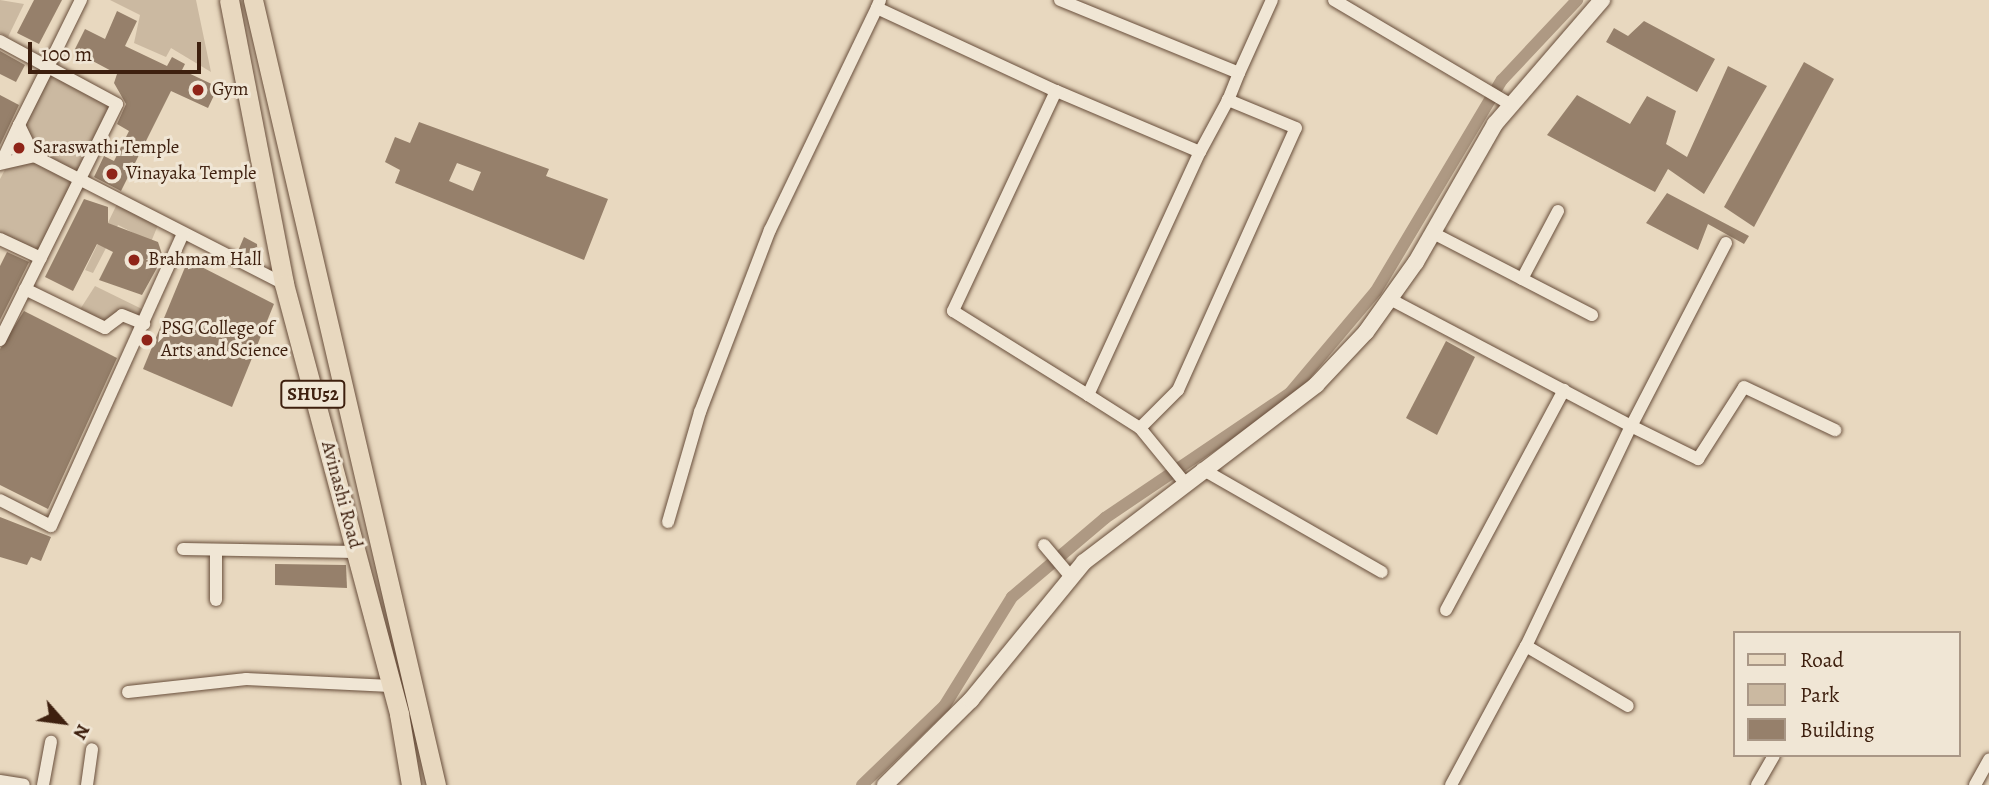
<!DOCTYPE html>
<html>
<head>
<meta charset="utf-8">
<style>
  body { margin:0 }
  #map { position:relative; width:1989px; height:785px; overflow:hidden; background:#e8d8bf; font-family:Alegreya,serif }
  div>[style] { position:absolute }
  .green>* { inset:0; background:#cbb9a1 }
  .canal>* { height:12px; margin:-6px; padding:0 6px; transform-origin:6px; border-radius:6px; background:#ae9983 }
  .building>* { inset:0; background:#96806b }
  .roads { filter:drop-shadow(0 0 2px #684e3b) drop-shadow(0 0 2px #684e3b) }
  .minor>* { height:12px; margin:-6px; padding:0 6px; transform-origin:6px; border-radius:6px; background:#f0e6d5 }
  .tertiary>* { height:16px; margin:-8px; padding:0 8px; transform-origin:8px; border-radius:8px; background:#f0e6d5 }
  .primary>* { height:19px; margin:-9.5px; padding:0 9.5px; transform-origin:9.5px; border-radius:9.5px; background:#e8d8bf }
  .dots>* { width:19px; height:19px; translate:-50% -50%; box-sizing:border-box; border:4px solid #f0e6d5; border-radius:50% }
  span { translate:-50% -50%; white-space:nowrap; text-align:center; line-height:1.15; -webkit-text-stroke:6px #f0e6d5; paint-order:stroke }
  .shield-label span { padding:2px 5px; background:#f0e6d5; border:2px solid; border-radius:5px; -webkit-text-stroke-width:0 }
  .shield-label { font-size:18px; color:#3e200f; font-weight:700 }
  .poi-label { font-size:19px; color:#3e200f }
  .left { translate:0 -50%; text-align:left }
  .street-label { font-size:19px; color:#3e200f }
  .legend { position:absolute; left:1733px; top:631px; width:228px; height:126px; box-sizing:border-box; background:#f0e6d5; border:2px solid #a99786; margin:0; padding:9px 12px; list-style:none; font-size:21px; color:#3e200f }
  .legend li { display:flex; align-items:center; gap:14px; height:35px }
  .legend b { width:35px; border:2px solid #a99786 }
  .north { position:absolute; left:28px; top:687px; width:70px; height:70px; -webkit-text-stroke:5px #f0e6d5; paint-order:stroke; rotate:118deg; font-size:19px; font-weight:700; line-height:28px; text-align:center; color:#3e200f }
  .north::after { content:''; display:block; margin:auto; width:24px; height:32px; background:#3e200f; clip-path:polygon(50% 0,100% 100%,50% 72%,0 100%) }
  .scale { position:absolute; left:28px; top:42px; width:173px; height:32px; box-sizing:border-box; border:4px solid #3e200f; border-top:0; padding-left:9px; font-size:21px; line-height:24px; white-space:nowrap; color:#3e200f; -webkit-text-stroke:5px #f0e6d5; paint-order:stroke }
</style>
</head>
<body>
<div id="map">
  <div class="green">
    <i style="clip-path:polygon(0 0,24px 4px,8px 37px,0 33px)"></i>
    <i style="clip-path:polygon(110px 0,196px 0,211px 72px,171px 48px,166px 57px,134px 43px,140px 15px)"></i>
    <i style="clip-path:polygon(50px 73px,114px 104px,77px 173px,37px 153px,24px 124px)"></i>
    <i style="clip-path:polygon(33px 161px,74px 181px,40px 252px,0 232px,0 179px,8px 164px)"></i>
    <i style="clip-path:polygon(117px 204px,158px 225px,151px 242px,118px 225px,93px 273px,85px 270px)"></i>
    <i style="clip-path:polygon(95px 286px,146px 311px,141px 318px,109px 323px,79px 311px)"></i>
  </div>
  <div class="canal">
    <i style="left:862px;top:785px;width:115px;rotate:-43.9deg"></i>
    <i style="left:945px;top:705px;width:127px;rotate:-58.2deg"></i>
    <i style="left:1012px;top:597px;width:122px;rotate:-40.3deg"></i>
    <i style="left:1105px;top:518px;width:223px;rotate:-34deg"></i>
    <i style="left:1290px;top:393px;width:133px;rotate:-49.9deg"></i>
    <i style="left:1376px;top:291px;width:246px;rotate:-59.2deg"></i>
    <i style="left:1502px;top:80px;width:110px;rotate:-46.8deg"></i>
  </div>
  <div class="building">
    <i style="clip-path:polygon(34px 0,62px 0,39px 44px,17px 33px)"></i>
    <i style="clip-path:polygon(117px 11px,137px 21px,125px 46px,167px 66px,172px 57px,185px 64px,182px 70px,218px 87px,208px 108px,171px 91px,121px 191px,94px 177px,104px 156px,114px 161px,129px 131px,117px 124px,126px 104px,114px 83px,117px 74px,74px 51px,85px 29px,105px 39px)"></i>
    <i style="clip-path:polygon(1644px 21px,1715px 59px,1697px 92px,1606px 42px,1614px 28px,1628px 36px)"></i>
    <i style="clip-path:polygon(0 51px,25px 65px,16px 82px,0 74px)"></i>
    <i style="clip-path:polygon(1804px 62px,1834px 79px,1754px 227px,1724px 207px)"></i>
    <i style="clip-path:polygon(1728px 66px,1767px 86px,1704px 194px,1668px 169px,1655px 192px,1547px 135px,1577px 95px,1630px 124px,1647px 96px,1676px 111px,1666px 144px,1687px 157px)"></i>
    <i style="clip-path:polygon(0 95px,19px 105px,0 145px)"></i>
    <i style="clip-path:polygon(evenodd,419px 122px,549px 169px,546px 176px,608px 199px,584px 260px,395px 183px,400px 170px,385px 162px,395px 137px,410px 143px,419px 122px,457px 163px,481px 172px,473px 191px,449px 181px,457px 163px)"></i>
    <i style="clip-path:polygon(1667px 193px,1749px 236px,1744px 244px,1708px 224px,1698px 250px,1646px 223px)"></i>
    <i style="clip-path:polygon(84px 199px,108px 207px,108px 223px,158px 242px,163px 257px,142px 295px,99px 280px,113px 252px,97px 244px,73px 291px,45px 277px)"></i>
    <i style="clip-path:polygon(244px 237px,257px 244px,258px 261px,238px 251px)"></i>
    <i style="clip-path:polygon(7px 252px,29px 262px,0 320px,0 266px)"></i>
    <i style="clip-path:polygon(188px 260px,274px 304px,232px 407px,143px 369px)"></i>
    <i style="clip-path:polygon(24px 311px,117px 358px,48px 509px,0 485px,0 349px)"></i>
    <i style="clip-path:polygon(1446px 341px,1475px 357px,1437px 435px,1406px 418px)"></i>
    <i style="clip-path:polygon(0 517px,51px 537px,41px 561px,31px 557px,27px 565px,0 557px)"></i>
    <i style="clip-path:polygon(275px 564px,346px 565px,347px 588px,275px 585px)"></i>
  </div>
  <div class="roads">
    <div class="minor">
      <i style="left:880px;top:0;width:9px;rotate:111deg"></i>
      <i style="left:877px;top:8px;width:197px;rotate:24.9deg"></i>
      <i style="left:1060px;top:0;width:193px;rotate:22.2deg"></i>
      <i style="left:1239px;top:73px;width:29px;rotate:112deg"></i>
      <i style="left:1334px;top:0;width:204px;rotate:30.6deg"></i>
      <i style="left:0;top:41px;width:55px;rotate:28.4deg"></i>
      <i style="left:48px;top:67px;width:65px;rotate:116.6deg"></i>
      <i style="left:19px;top:125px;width:34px;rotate:64deg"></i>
      <i style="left:34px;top:156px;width:281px;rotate:27.1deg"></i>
      <i style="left:1239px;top:73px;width:80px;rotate:-65.7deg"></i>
      <i style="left:3px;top:159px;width:38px;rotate:-65deg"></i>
      <i style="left:0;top:164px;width:35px;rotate:-13deg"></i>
      <i style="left:1433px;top:233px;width:179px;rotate:27.3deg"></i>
      <i style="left:0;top:239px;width:45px;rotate:24.9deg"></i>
      <i style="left:1726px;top:243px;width:206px;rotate:117.4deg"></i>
      <i style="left:1631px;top:426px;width:75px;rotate:26.2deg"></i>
      <i style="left:1698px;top:459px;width:85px;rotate:-57.4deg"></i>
      <i style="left:1744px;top:387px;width:101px;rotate:25.3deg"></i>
      <i style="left:1522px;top:279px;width:77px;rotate:-62.1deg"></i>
      <i style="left:25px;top:289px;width:89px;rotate:26deg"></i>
      <i style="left:105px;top:328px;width:21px;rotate:-37deg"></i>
      <i style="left:122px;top:315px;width:24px;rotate:22deg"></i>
      <i style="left:1390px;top:299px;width:272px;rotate:27.8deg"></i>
      <i style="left:1631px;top:426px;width:244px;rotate:115.5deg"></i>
      <i style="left:1526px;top:646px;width:118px;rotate:30.5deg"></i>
      <i style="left:0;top:340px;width:263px;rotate:-63.6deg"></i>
      <i style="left:117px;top:104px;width:78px;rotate:-151.8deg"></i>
      <i style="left:48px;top:67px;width:75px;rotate:-63.8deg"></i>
      <i style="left:1088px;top:395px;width:268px;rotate:-65.3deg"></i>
      <i style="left:1200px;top:152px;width:156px;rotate:-157deg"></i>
      <i style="left:1056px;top:91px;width:243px;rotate:115.1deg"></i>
      <i style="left:953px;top:311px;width:159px;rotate:31.9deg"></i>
      <i style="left:1088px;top:395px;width:62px;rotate:32.4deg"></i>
      <i style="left:1140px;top:428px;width:71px;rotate:50.7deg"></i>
      <i style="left:1140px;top:428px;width:54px;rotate:-45deg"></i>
      <i style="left:1178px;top:390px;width:287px;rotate:-65.8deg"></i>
      <i style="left:1296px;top:128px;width:74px;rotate:-157.6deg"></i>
      <i style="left:1228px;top:100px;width:59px;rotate:118.3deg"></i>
      <i style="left:1202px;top:469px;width:207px;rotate:29.8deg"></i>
      <i style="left:0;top:500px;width:57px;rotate:27deg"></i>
      <i style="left:51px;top:526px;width:321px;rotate:-65.7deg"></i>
      <i style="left:668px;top:522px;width:115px;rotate:-73.8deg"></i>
      <i style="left:700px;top:412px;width:195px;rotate:-69deg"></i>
      <i style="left:770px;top:230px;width:246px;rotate:-64.3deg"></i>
      <i style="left:1044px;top:545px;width:42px;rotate:49.8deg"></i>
      <i style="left:183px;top:549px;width:173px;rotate:1deg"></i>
      <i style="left:216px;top:600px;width:49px;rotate:-90deg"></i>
      <i style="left:1446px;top:610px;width:250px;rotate:-61.8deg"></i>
      <i style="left:128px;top:692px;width:119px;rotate:-6.3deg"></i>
      <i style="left:246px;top:679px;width:145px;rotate:2.8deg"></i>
      <i style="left:0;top:781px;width:24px;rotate:9deg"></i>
      <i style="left:43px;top:785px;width:44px;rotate:-79.5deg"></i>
      <i style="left:87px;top:785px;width:36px;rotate:-82deg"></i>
      <i style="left:1451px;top:785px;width:158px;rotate:-61.7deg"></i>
      <i style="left:1757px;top:785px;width:34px;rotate:-60deg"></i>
      <i style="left:1975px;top:785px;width:29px;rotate:-61deg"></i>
    </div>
    <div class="tertiary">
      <i style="left:885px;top:785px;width:121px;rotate:-44.7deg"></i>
      <i style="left:971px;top:700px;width:178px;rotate:-50.7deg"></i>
      <i style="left:1084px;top:562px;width:292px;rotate:-37.3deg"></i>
      <i style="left:1316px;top:385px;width:73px;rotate:-46.7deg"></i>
      <i style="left:1366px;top:332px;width:86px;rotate:-54.5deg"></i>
      <i style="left:1416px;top:262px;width:159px;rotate:-60.2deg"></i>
      <i style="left:1495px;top:124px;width:164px;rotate:-49.2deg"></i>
    </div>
    <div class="primary">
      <i style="left:229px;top:0;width:289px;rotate:79deg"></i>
      <i style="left:284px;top:284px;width:445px;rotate:75deg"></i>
      <i style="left:399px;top:714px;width:72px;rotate:80.4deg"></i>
      <i style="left:253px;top:0;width:806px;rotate:76.88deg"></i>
    </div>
  </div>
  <div class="dots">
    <i style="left:198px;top:90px;background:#8f2418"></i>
    <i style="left:19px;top:148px;background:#8f2418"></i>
    <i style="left:112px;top:174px;background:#8f2418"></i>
    <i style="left:134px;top:260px;background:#8f2418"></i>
    <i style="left:147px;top:340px;background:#8f2418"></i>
  </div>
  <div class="shield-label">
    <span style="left:313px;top:394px">SHU52</span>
  </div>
  <div class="poi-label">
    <span class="left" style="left:212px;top:90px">Gym</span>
    <span class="left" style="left:33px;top:148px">Saraswathi Temple</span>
    <span class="left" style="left:126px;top:174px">Vinayaka Temple</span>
    <span class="left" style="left:148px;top:260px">Brahmam Hall</span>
    <span class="left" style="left:161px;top:340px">PSG College of<br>Arts and Science</span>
  </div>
  <div class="street-label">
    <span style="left:341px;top:495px;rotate:75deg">Avinashi Road</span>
  </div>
  <ul class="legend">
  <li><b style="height:9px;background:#e8d8bf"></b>Road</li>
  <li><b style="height:19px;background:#cbb9a1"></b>Park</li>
  <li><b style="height:19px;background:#96806b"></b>Building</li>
  </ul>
  <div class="north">N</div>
  <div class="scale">100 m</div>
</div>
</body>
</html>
